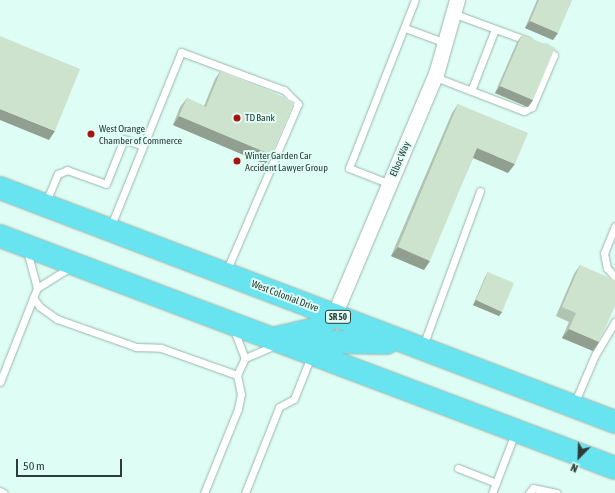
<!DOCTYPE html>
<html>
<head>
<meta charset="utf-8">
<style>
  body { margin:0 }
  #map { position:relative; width:615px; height:493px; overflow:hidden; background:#defdf4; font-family:"Asap Condensed",sans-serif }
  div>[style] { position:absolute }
  .roads { filter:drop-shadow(0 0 1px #98b6ac) drop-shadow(0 0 1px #98b6ac) }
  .service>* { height:7px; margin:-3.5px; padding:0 3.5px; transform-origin:3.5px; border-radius:3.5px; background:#fff }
  .minor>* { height:15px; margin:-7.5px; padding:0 7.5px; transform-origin:7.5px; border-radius:7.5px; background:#fff }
  .trunk>* { height:22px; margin:-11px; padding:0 11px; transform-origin:11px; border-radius:11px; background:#68e4f0 }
  .wall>* { inset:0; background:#b1c3b1 }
  .shaded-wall>* { inset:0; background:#909f90 }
  .building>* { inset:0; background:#cee3ce }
  .dots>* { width:11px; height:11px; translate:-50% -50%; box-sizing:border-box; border:2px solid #defdf4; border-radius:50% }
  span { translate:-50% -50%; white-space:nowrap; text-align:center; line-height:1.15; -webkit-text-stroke:4px #defdf4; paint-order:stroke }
  .shield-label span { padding:1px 3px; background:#defdf4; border:1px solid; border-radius:3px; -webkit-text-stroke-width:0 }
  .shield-label { font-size:9px; color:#2e3b37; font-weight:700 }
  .poi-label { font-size:10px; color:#2e3b37 }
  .left { translate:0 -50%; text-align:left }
  .street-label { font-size:10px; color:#2e3b37 }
  .north { position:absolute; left:559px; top:437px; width:40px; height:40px; -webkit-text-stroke:3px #defdf4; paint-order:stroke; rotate:203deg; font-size:11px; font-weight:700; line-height:16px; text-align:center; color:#2e3b37 }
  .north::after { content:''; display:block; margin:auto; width:14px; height:18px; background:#2e3b37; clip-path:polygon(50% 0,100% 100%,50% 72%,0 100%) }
  .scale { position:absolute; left:16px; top:459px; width:106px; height:18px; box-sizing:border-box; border:2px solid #2e3b37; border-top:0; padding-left:5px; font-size:12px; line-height:14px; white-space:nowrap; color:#2e3b37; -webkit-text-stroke:3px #defdf4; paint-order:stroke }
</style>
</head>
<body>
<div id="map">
  <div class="roads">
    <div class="service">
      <i style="left:455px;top:14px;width:78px;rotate:20.3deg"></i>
      <i style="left:405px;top:28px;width:44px;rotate:20.1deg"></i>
      <i style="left:435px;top:77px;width:95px;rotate:20.9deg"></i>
      <i style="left:524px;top:111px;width:9px;rotate:-27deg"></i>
      <i style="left:532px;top:107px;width:56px;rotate:-67.1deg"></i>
      <i style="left:554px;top:55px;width:11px;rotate:-142deg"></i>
      <i style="left:471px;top:91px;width:66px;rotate:-68.8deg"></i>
      <i style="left:390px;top:184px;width:44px;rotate:-158.7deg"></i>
      <i style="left:349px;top:168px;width:180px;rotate:-68.6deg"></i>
      <i style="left:45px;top:204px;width:33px;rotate:-67deg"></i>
      <i style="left:58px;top:174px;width:10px;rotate:-24deg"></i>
      <i style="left:67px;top:170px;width:41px;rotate:19.7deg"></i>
      <i style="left:106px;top:184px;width:48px;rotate:-68.2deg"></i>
      <i style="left:124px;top:139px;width:20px;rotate:20deg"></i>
      <i style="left:615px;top:226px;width:29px;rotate:112deg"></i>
      <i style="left:604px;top:253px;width:15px;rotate:79deg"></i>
      <i style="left:607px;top:268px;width:12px;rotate:48deg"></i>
      <i style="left:110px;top:228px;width:190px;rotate:-68deg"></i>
      <i style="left:181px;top:52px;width:110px;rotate:20.3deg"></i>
      <i style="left:284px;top:90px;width:20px;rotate:45deg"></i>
      <i style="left:298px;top:104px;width:183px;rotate:113.2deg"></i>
      <i style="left:37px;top:288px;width:40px;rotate:-32deg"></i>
      <i style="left:33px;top:298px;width:11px;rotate:52deg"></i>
      <i style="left:40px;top:307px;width:21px;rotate:35deg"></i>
      <i style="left:57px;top:319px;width:84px;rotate:19.5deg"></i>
      <i style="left:136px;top:347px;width:25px;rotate:2deg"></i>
      <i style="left:161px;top:348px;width:81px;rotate:19.6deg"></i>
      <i style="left:234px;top:330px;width:30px;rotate:69deg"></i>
      <i style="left:423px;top:346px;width:165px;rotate:-69.8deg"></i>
      <i style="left:0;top:382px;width:101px;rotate:-68.5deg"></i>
      <i style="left:37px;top:288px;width:39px;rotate:-105deg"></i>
      <i style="left:574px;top:404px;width:53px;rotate:-66.8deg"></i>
      <i style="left:595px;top:355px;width:39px;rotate:-59deg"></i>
      <i style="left:458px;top:468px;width:41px;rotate:21.5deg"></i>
      <i style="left:0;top:491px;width:4px;rotate:27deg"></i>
      <i style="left:204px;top:493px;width:91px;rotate:-68deg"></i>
      <i style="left:238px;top:409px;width:15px;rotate:-79deg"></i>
      <i style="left:241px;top:394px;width:19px;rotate:-102deg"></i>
      <i style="left:237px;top:375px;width:19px;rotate:-65deg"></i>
      <i style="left:245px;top:358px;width:33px;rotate:-23deg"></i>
      <i style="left:245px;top:493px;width:92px;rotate:-68.4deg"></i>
      <i style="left:279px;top:407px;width:17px;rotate:-28deg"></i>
      <i style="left:294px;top:399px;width:46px;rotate:-68.4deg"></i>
      <i style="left:492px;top:493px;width:64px;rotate:-69deg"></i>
      <i style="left:529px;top:493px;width:6px;rotate:-51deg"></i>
      <i style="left:533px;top:488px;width:24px;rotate:12deg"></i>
    </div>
    <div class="minor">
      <i style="left:334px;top:315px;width:262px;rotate:-67.1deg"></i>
      <i style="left:436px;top:74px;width:77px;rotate:-74.2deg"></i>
    </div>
    <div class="trunk">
      <i style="left:0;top:188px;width:658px;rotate:20.83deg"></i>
      <i style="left:0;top:236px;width:657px;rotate:20.67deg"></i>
      <i style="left:276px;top:338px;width:44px;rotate:-13.1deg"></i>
      <i style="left:319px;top:328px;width:20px;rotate:-41deg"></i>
      <i style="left:312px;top:352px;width:26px;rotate:-23deg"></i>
      <i style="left:336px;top:342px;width:51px;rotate:1.1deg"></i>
    </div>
  </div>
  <div class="wall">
    <i style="clip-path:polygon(537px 0,572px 0,553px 40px,525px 28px)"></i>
    <i style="clip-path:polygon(522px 35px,533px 100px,528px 107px,495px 93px,517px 42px)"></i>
    <i style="clip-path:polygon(221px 70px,272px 155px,265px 164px,173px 125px,180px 107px,187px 98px,204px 106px,215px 79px)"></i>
    <i style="clip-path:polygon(458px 104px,508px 173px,473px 158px,424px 270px,391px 256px,452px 113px)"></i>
    <i style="clip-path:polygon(580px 265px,599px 342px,593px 351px,562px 338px,569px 322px,556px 316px,574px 274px)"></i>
    <i style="clip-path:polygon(488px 272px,502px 312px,499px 316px,473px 305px,485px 277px)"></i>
  </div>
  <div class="shaded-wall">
    <i style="clip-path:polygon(530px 21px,558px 33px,553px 40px,525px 28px)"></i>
    <i style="clip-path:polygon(500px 86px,533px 100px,528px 107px,495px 93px)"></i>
    <i style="clip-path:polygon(0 109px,55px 131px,49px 140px,0 120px)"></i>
    <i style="clip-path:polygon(179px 116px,272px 155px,265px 164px,173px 125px)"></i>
    <i style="clip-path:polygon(477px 148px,515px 164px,508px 173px,471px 157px)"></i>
    <i style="clip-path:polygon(398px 247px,430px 261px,424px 270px,391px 256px)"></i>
    <i style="clip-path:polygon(476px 300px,502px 312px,499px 316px,473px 305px)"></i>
    <i style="clip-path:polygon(569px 329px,599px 342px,593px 351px,562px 338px)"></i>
  </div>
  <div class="building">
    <i style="clip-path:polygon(539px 0,572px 0,558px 33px,530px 21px)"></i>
    <i style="clip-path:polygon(522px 35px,555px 48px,533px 100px,500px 86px)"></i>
    <i style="clip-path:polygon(0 36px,80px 69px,55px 131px,0 109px)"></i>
    <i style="clip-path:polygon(221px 70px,295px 102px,272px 155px,179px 116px,187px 98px,206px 107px)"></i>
    <i style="clip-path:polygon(458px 104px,528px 133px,515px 164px,477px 148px,430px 261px,398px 247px)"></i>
    <i style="clip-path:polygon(580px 265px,615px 280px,615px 306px,599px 342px,569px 329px,576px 313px,562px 307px)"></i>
    <i style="clip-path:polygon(488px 272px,514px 283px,502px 312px,476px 300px)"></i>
  </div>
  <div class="dots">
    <i style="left:237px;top:118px;background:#a71311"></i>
    <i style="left:91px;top:134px;background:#a71311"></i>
    <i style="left:237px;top:161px;background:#a71311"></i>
  </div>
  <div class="shield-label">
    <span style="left:338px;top:317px">SR 50</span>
  </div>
  <div class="poi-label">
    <span class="left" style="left:245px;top:118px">TD Bank</span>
    <span class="left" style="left:99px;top:134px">West Orange<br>Chamber of Commerce</span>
    <span class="left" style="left:245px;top:161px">Winter Garden Car<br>Accident Lawyer Group</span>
  </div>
  <div class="street-label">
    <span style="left:400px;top:159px;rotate:-67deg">Elboc Way</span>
    <span style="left:285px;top:296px;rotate:21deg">West Colonial Drive</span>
  </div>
  <div class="north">N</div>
  <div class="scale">50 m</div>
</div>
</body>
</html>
